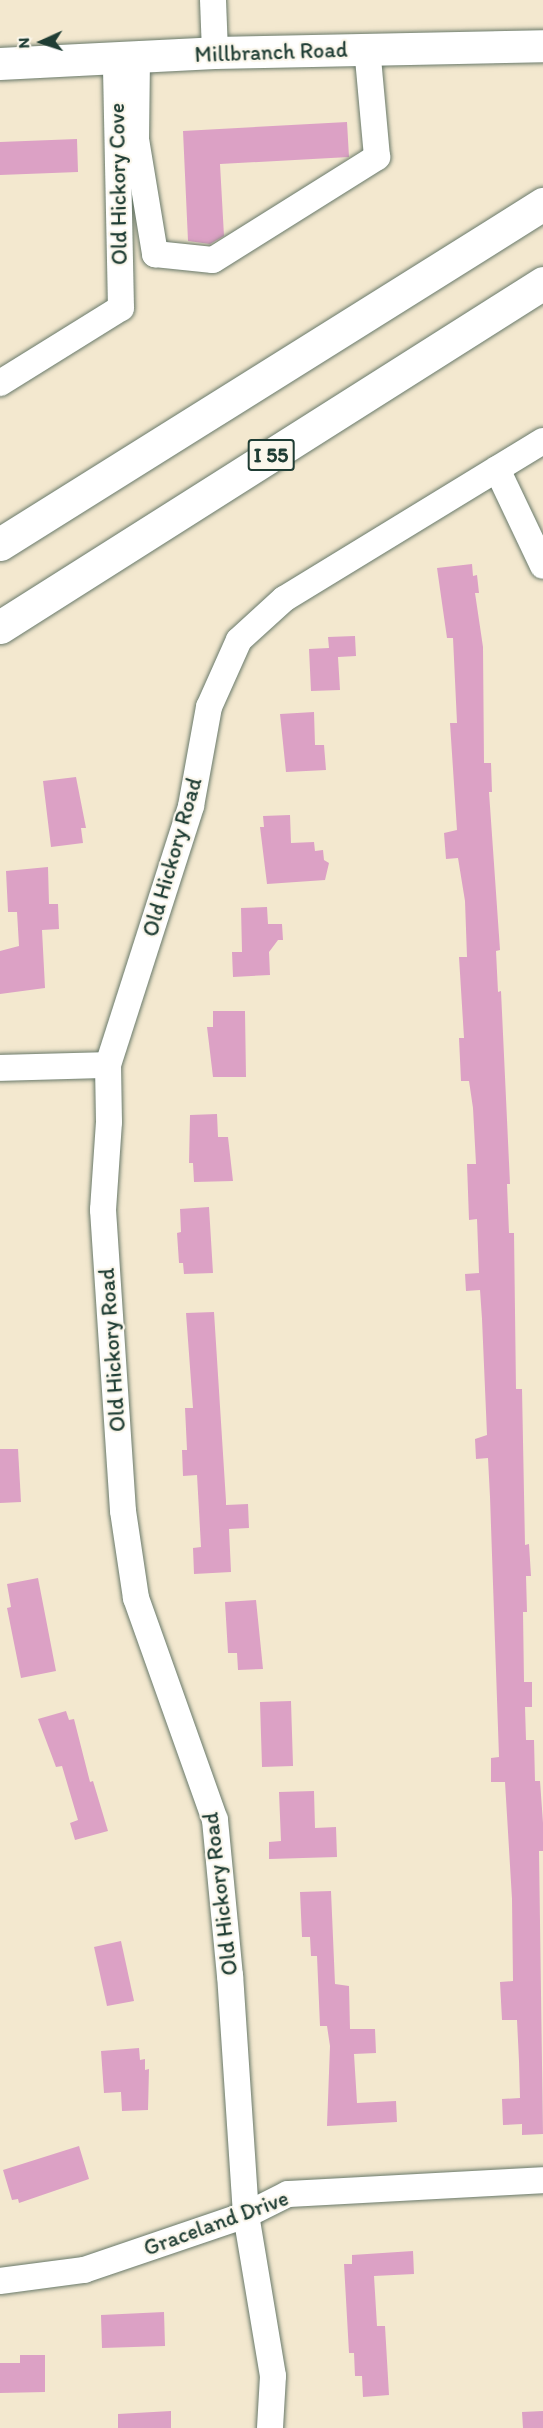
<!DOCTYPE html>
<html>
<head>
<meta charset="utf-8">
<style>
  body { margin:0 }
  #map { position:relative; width:543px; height:2428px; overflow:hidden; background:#f3e8cf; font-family:Itim,sans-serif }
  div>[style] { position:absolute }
  .building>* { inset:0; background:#dca1c5 }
  .roads { filter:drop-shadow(0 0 2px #69796a) drop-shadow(0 0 2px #69796a) }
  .minor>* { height:26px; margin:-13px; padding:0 13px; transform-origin:13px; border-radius:13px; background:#fff }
  .major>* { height:32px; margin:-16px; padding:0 16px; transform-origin:16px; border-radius:16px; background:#fff }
  .highway>* { height:33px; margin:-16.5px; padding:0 16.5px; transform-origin:16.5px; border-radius:16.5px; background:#fff }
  span { translate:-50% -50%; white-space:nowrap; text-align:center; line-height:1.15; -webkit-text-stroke:4.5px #fbf7ec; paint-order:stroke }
  .shield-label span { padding:2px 4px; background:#fbf7ec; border:2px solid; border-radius:4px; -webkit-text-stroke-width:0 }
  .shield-label { font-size:21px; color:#1f3d34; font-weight:700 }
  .street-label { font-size:22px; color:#1f3d34 }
  .north { position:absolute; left:12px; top:12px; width:60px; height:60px; -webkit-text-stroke:4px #fbf7ec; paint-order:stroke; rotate:267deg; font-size:16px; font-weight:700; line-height:24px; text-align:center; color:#1f3d34 }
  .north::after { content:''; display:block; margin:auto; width:21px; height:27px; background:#1f3d34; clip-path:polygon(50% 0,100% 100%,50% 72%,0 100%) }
</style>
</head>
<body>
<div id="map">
  <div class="building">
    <i style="clip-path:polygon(347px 122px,349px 157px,220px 164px,224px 236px,210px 244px,188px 241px,183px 131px)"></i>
    <i style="clip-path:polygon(77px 139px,78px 172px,0 175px,0 142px)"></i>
    <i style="clip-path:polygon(472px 564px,473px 576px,477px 575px,479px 593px,475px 593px,483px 647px,484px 763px,491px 763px,492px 792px,489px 792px,500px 950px,496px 951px,498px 992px,501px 991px,510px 1184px,507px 1184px,509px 1233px,514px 1233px,516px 1389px,522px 1389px,525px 1545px,529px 1544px,531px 1576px,526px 1576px,527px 1612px,523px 1612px,524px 1682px,532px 1682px,532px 1707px,525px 1707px,526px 1740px,534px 1740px,535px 1781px,540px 1781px,543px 1823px,543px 1851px,539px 1851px,543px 2134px,522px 2135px,522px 2124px,503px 2125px,502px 2099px,520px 2098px,519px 2061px,517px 2020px,502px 2020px,500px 1982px,513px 1981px,512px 1899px,505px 1782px,491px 1782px,491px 1758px,499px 1757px,490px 1497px,488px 1458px,476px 1459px,475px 1439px,487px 1435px,482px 1319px,480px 1290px,466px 1291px,465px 1274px,479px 1273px,477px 1219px,469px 1220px,467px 1164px,476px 1164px,473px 1108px,469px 1081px,461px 1081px,459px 1038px,464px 1038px,459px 957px,467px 957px,465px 901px,458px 858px,446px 859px,444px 833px,457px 830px,450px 723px,457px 723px,453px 638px,447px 638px,437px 568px)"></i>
    <i style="clip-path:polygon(355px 636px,356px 656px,338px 657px,340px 690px,311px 691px,309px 649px,329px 648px,328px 637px)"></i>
    <i style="clip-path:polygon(314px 712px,315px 745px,324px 745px,326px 770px,286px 772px,280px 714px)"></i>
    <i style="clip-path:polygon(76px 777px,86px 828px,81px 828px,83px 843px,51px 847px,43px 781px)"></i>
    <i style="clip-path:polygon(290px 815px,291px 843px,314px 842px,315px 851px,323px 850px,324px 860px,329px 863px,325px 880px,267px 884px,260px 827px,264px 827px,263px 816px)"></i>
    <i style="clip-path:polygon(48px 867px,49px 904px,58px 904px,59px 929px,42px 930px,45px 988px,0 994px,0 951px,19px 946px,17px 912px,8px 912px,6px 871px)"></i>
    <i style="clip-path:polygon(267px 907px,268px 924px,282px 924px,283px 940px,278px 940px,269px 952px,270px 975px,233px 977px,232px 952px,242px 952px,241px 908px)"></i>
    <i style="clip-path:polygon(213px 1011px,245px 1011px,246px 1077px,213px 1077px,207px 1027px,213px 1027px)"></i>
    <i style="clip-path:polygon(217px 1114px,218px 1137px,228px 1137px,233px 1181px,194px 1182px,193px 1163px,189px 1163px,190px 1115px)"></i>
    <i style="clip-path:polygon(209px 1207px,213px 1273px,184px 1274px,183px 1263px,179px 1263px,177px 1233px,181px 1232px,180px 1209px)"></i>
    <i style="clip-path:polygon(214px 1312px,226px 1501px,226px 1505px,248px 1504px,249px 1528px,229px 1529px,231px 1572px,194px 1574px,193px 1548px,201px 1547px,197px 1475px,183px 1476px,182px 1450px,187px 1450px,185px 1408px,193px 1408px,186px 1313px)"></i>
    <i style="clip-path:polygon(0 1449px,18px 1449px,21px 1502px,0 1503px)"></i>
    <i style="clip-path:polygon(38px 1578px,56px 1671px,21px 1678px,7px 1608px,11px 1607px,7px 1584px)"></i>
    <i style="clip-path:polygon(256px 1600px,263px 1669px,238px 1670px,237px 1653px,228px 1653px,225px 1602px)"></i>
    <i style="clip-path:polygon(291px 1701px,293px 1766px,262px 1767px,260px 1702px)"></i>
    <i style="clip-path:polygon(66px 1711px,69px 1720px,74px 1719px,90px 1782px,93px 1781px,108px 1831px,75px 1840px,70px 1823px,78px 1820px,62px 1766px,56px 1767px,38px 1719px)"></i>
    <i style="clip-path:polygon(314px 1791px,315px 1828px,336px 1827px,337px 1857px,269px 1859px,269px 1842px,281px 1841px,279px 1792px)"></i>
    <i style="clip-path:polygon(331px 1891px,335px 1984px,349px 1986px,350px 2029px,375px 2029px,376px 2053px,354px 2054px,357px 2103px,396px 2101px,397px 2122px,327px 2126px,330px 2046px,327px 2026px,320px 2026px,317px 1956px,311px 1956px,310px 1937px,302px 1937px,300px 1892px)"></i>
    <i style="clip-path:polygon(121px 1941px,134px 2001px,107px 2006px,94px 1947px)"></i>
    <i style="clip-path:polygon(139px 2048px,140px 2060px,145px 2059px,145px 2070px,149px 2069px,148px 2110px,122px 2111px,121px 2092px,104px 2093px,101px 2051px)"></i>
    <i style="clip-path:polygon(79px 2146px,89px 2179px,19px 2203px,18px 2199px,12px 2200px,3px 2170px)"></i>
    <i style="clip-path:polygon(413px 2251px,414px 2274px,374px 2276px,377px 2326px,385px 2326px,389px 2395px,363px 2397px,362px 2376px,355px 2376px,354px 2353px,349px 2353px,344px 2264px,352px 2264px,352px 2255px)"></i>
    <i style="clip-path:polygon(164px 2312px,165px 2346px,102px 2348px,101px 2315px)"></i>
    <i style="clip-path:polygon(20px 2355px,45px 2355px,45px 2392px,0 2393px,0 2363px,20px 2363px)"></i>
    <i style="clip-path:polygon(171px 2411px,171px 2428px,118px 2428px,118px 2414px)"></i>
    <i style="clip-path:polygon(543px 2411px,543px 2428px,523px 2428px,522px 2412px)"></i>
  </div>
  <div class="roads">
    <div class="minor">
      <i style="left:213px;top:0;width:53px;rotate:87.8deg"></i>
      <i style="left:137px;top:59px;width:80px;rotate:90.7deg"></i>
      <i style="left:136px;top:139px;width:117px;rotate:80.6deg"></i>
      <i style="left:155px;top:254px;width:58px;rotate:5.9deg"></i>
      <i style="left:213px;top:260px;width:194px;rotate:-32.1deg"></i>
      <i style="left:377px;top:157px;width:109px;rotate:-95.2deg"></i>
      <i style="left:0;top:383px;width:142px;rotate:-31.8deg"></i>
      <i style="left:121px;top:308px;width:248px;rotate:-91.2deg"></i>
      <i style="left:497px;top:469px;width:107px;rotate:64.6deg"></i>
      <i style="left:0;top:1068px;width:108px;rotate:-1.6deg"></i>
      <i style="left:0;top:2281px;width:85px;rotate:-7.5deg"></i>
      <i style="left:84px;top:2270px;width:171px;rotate:-18.8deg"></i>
      <i style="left:246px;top:2215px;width:47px;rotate:-26.6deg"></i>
      <i style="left:288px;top:2194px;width:255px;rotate:-3.1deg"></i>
      <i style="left:270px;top:2428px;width:52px;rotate:-86.7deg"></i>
      <i style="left:273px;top:2376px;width:163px;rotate:-99.5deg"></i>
      <i style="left:246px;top:2215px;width:240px;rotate:-93.8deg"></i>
      <i style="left:230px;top:1976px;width:157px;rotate:-95.5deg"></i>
      <i style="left:215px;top:1820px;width:236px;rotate:-109.6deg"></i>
      <i style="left:136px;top:1598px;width:88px;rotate:-98.5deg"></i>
      <i style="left:123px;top:1511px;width:302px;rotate:-93.8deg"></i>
      <i style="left:103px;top:1210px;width:88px;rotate:-86.1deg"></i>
      <i style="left:109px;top:1122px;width:57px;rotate:-91deg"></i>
      <i style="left:108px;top:1065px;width:272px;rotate:-72.2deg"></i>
      <i style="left:191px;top:806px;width:101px;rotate:-79.7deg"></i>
      <i style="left:209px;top:707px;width:73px;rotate:-65.9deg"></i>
      <i style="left:239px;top:640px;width:61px;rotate:-42.3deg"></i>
      <i style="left:284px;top:599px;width:303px;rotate:-31.4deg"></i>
    </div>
    <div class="major">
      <i style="left:0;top:64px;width:215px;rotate:-2.9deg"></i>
      <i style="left:215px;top:53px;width:328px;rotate:-1.2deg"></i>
    </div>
    <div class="highway">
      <i style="left:0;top:544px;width:641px;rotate:-32.05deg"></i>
      <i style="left:0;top:627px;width:643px;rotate:-32.35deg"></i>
    </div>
  </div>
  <div class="shield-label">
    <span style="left:271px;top:455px">I 55</span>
  </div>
  <div class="street-label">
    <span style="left:271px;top:52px;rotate:-2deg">Millbranch Road</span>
    <span style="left:118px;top:184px;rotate:-91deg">Old Hickory Cove</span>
    <span style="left:172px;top:857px;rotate:-74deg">Old Hickory Road</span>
    <span style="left:112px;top:1350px;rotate:-94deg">Old Hickory Road</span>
    <span style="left:220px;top:1894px;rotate:-97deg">Old Hickory Road</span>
    <span style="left:216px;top:2223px;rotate:-20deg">Graceland Drive</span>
  </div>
  <div class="north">N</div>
</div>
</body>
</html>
